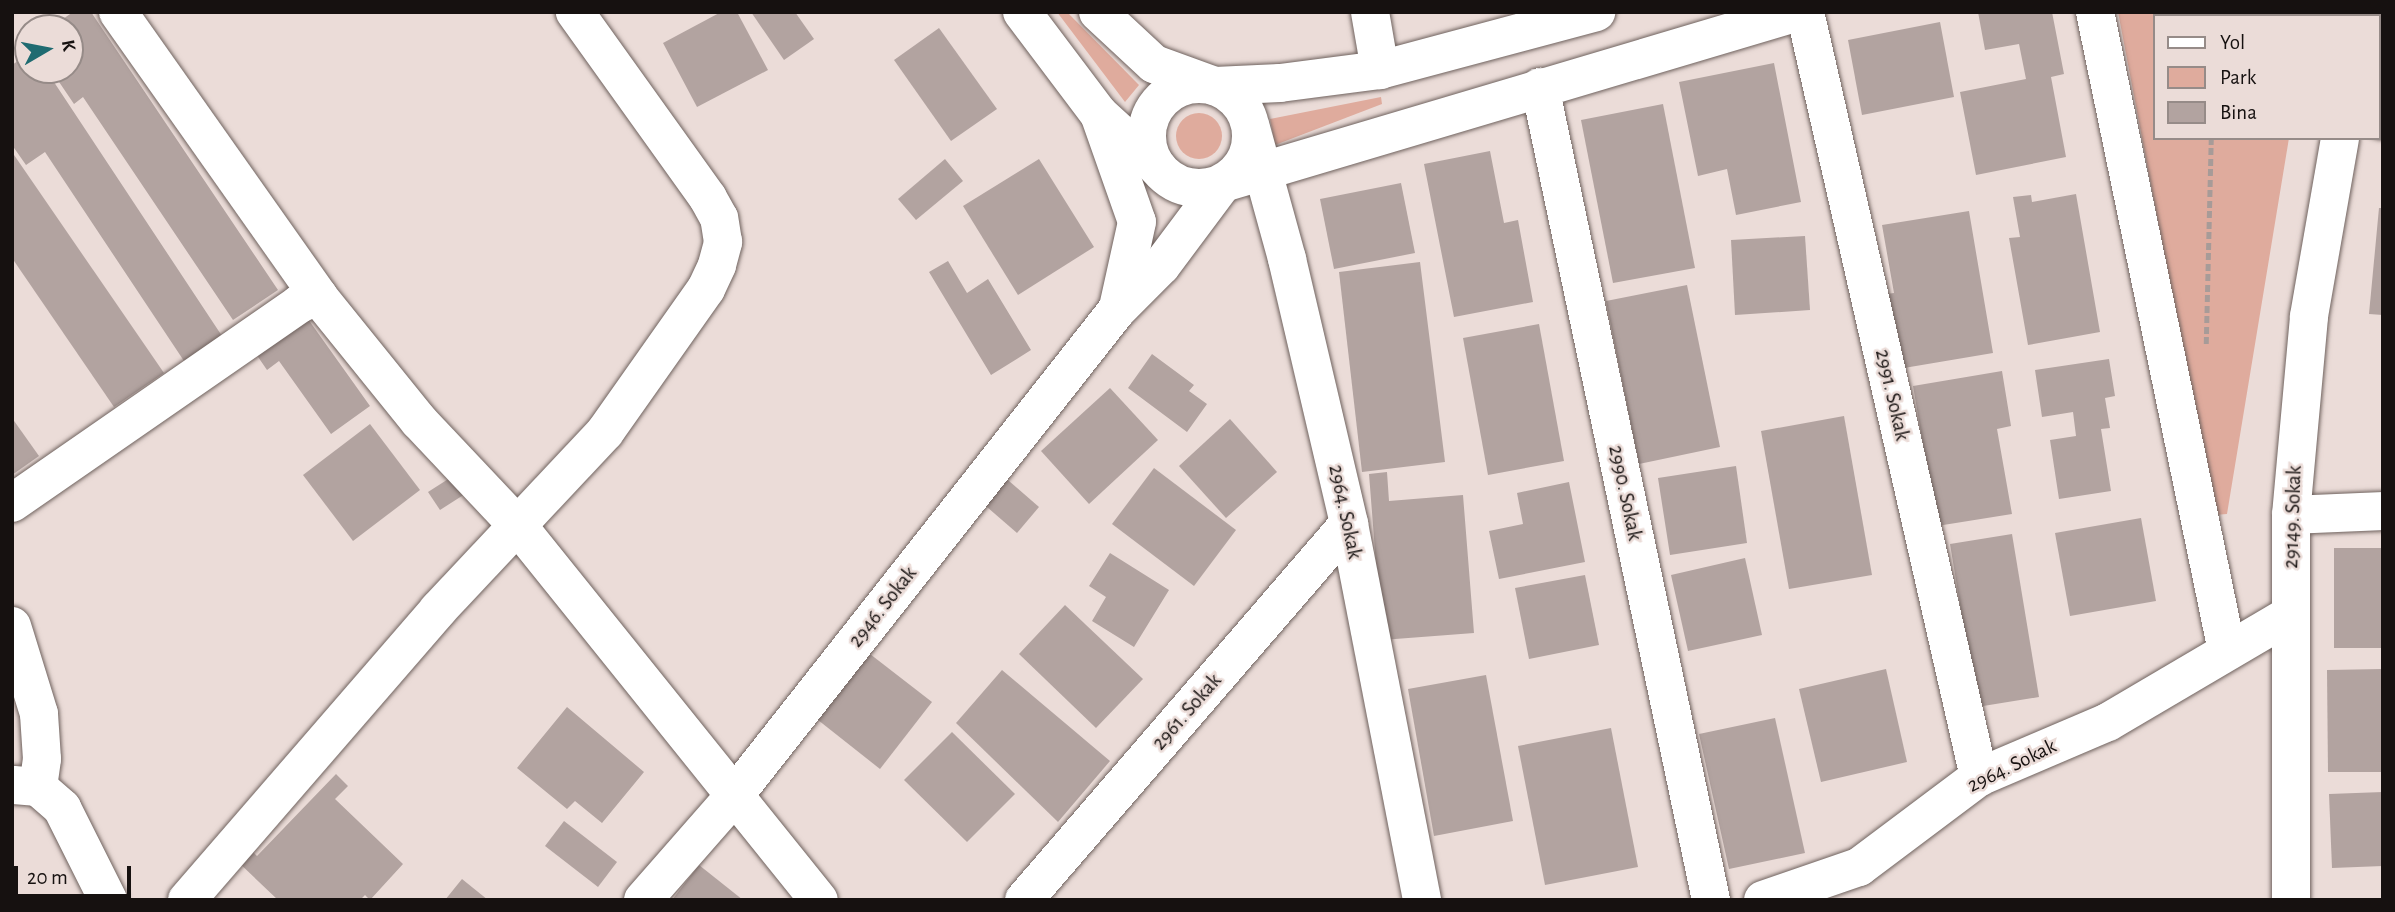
<!DOCTYPE html>
<html>
<head>
<meta charset="utf-8">
<style>
  body { margin:0 }
  #map { position:relative; width:2395px; height:912px; overflow:hidden; background:#ebdcd8; font-family:"Alegreya Sans",sans-serif }
  div>[style] { position:absolute }
  .green>* { inset:0; background:#dfab9d }
  .round { border-radius:50% }
  .building>* { inset:0; background:#b2a3a0 }
  .path>* { height:4.5px; margin-top:-2.25px; transform-origin:0; background:repeating-linear-gradient(90deg,#a79b98 0 7px,transparent 0 10.5px) }
  .roads { filter:drop-shadow(0 0 2px #6f625e) drop-shadow(0 0 2px #6f625e) }
  .minor>* { height:38px; margin:-19px; padding:0 19px; transform-origin:19px; border-radius:19px; background:#fff }
  .major>* { height:38px; margin:-19px; padding:0 19px; transform-origin:19px; border-radius:19px; background:#fff }
  .major>.ring { margin:-19px; padding:0; box-sizing:content-box; background:none; border:38px solid #fff; border-radius:50% }
  span { translate:-50% -50%; white-space:nowrap; text-align:center; line-height:1.15; -webkit-text-stroke:5px #ebdcd8; paint-order:stroke }
  .street-label { font-size:21px; color:#161110 }
  .frame { position:absolute; inset:0; border:14px solid #161110; pointer-events:none }
  .legend { position:absolute; left:2153px; top:14px; width:228px; height:126px; box-sizing:border-box; background:#ebdcd8; border:2px solid #968b88; margin:0; padding:9px 12px; list-style:none; font-size:21px; color:#161110 }
  .legend li { display:flex; align-items:center; gap:14px; height:35px }
  .legend b { width:35px; border:2px solid #968b88 }
  .north { position:absolute; left:14px; top:14px; width:70px; height:70px; box-sizing:border-box; background:#ebdcd8; border:2px solid #968b88; border-radius:50%; rotate:80deg; font-size:19px; font-weight:700; line-height:28px; text-align:center; color:#161110 }
  .north::after { content:''; display:block; margin:auto; width:24px; height:32px; background:#1f6b71; clip-path:polygon(50% 0,100% 100%,50% 72%,0 100%) }
  .scale { position:absolute; left:14px; top:866px; width:117px; height:32px; box-sizing:border-box; border:4px solid #161110; border-top:0; padding-left:9px; font-size:21px; line-height:24px; white-space:nowrap; color:#161110; -webkit-text-stroke:5px #ebdcd8; paint-order:stroke }
</style>
</head>
<body>
<div id="map">
  <div class="green">
    <i style="clip-path:polygon(1057px 12px,1067px 12px,1139px 85px,1125px 102px)"></i>
    <i style="clip-path:polygon(2118px 12px,2309px 12px,2155px 16px,2155px 138px,2289px 138px,2227px 514px,2214px 515px)"></i>
    <i style="clip-path:polygon(1381px 97px,1382px 104px,1275px 145px,1270px 119px)"></i>
    <i class="round" style="left:1176px;top:113px;width:46px;height:46px"></i>
  </div>
  <div class="building">
    <i style="clip-path:polygon(73px 12px,91px 12px,278px 290px,233px 320px,83px 97px,74px 104px,53px 73px,70px 70px,70px 28px,50px 28px)"></i>
    <i style="clip-path:polygon(721px 12px,737px 12px,768px 70px,697px 107px,663px 43px)"></i>
    <i style="clip-path:polygon(751px 12px,795px 12px,814px 39px,784px 60px)"></i>
    <i style="clip-path:polygon(1978px 12px,2052px 12px,2064px 74px,2051px 77px,2066px 157px,1976px 175px,1960px 92px,2026px 79px,2019px 44px,1985px 50px)"></i>
    <i style="clip-path:polygon(1940px 22px,1954px 97px,1862px 115px,1848px 40px)"></i>
    <i style="clip-path:polygon(939px 28px,997px 109px,951px 141px,894px 60px)"></i>
    <i style="clip-path:polygon(28px 54px,28px 70px,46px 70px,224px 339px,186px 364px,45px 152px,26px 165px,12px 145px,12px 65px)"></i>
    <i style="clip-path:polygon(1774px 63px,1801px 202px,1736px 215px,1727px 169px,1698px 176px,1679px 82px)"></i>
    <i style="clip-path:polygon(1663px 104px,1695px 268px,1613px 283px,1581px 120px)"></i>
    <i style="clip-path:polygon(1490px 151px,1504px 223px,1518px 220px,1533px 302px,1454px 317px,1424px 164px)"></i>
    <i style="clip-path:polygon(12px 152px,164px 373px,114px 407px,12px 258px)"></i>
    <i style="clip-path:polygon(945px 159px,963px 181px,916px 220px,898px 199px)"></i>
    <i style="clip-path:polygon(1039px 159px,1094px 247px,1018px 295px,963px 206px)"></i>
    <i style="clip-path:polygon(1401px 183px,1415px 253px,1334px 269px,1320px 199px)"></i>
    <i style="clip-path:polygon(2076px 194px,2100px 332px,2028px 345px,2009px 238px,2020px 237px,2013px 197px,2031px 195px,2032px 202px)"></i>
    <i style="clip-path:polygon(2379px 208px,2383px 208px,2383px 315px,2369px 314px)"></i>
    <i style="clip-path:polygon(1969px 211px,1993px 353px,1898px 369px,1886px 294px,1894px 293px,1882px 225px)"></i>
    <i style="clip-path:polygon(1805px 236px,1810px 310px,1735px 315px,1731px 240px)"></i>
    <i style="clip-path:polygon(948px 261px,967px 293px,988px 279px,1031px 350px,991px 375px,929px 272px)"></i>
    <i style="clip-path:polygon(1420px 262px,1445px 462px,1362px 472px,1339px 272px)"></i>
    <i style="clip-path:polygon(1687px 285px,1720px 447px,1639px 464px,1606px 301px)"></i>
    <i style="clip-path:polygon(303px 312px,370px 406px,331px 434px,279px 361px,267px 370px,252px 348px)"></i>
    <i style="clip-path:polygon(1539px 324px,1564px 461px,1488px 475px,1463px 338px)"></i>
    <i style="clip-path:polygon(1152px 354px,1194px 385px,1189px 391px,1207px 404px,1187px 432px,1128px 388px)"></i>
    <i style="clip-path:polygon(2109px 359px,2115px 396px,2105px 398px,2110px 428px,2101px 429px,2111px 491px,2059px 499px,2050px 440px,2076px 436px,2073px 412px,2042px 417px,2035px 370px)"></i>
    <i style="clip-path:polygon(2002px 371px,2011px 426px,1997px 429px,2012px 514px,1937px 526px,1913px 386px)"></i>
    <i style="clip-path:polygon(1110px 388px,1158px 440px,1089px 504px,1041px 451px)"></i>
    <i style="clip-path:polygon(1844px 416px,1872px 575px,1789px 589px,1761px 431px)"></i>
    <i style="clip-path:polygon(12px 418px,39px 456px,12px 475px)"></i>
    <i style="clip-path:polygon(1230px 419px,1277px 472px,1226px 518px,1179px 466px)"></i>
    <i style="clip-path:polygon(370px 424px,420px 490px,353px 541px,303px 475px)"></i>
    <i style="clip-path:polygon(1736px 466px,1747px 543px,1670px 555px,1658px 478px)"></i>
    <i style="clip-path:polygon(1154px 468px,1236px 530px,1194px 586px,1112px 524px)"></i>
    <i style="clip-path:polygon(1387px 472px,1389px 501px,1463px 495px,1474px 633px,1382px 640px,1369px 474px)"></i>
    <i style="clip-path:polygon(1002px 475px,1039px 507px,1017px 533px,980px 501px)"></i>
    <i style="clip-path:polygon(453px 476px,465px 494px,440px 510px,428px 492px)"></i>
    <i style="clip-path:polygon(1569px 482px,1585px 562px,1499px 579px,1489px 531px,1523px 524px,1517px 493px)"></i>
    <i style="clip-path:polygon(2141px 518px,2156px 601px,2070px 616px,2055px 533px)"></i>
    <i style="clip-path:polygon(2012px 534px,2039px 697px,1977px 707px,1950px 544px)"></i>
    <i style="clip-path:polygon(2334px 548px,2383px 548px,2383px 648px,2334px 648px)"></i>
    <i style="clip-path:polygon(1110px 553px,1169px 590px,1134px 647px,1092px 621px,1106px 597px,1089px 586px)"></i>
    <i style="clip-path:polygon(1745px 558px,1762px 635px,1688px 651px,1671px 575px)"></i>
    <i style="clip-path:polygon(1585px 575px,1599px 645px,1529px 659px,1515px 588px)"></i>
    <i style="clip-path:polygon(1065px 605px,1143px 679px,1096px 728px,1019px 654px)"></i>
    <i style="clip-path:polygon(870px 654px,932px 702px,880px 769px,818px 720px)"></i>
    <i style="clip-path:polygon(1886px 669px,1907px 762px,1821px 782px,1799px 689px)"></i>
    <i style="clip-path:polygon(2383px 669px,2383px 772px,2328px 772px,2327px 670px)"></i>
    <i style="clip-path:polygon(1002px 670px,1110px 761px,1058px 822px,956px 723px)"></i>
    <i style="clip-path:polygon(1486px 675px,1513px 821px,1434px 836px,1408px 689px)"></i>
    <i style="clip-path:polygon(567px 707px,644px 772px,602px 823px,575px 801px,567px 809px,517px 768px)"></i>
    <i style="clip-path:polygon(1775px 718px,1805px 853px,1729px 869px,1699px 734px)"></i>
    <i style="clip-path:polygon(1611px 728px,1638px 867px,1545px 885px,1518px 746px)"></i>
    <i style="clip-path:polygon(952px 732px,1015px 794px,967px 842px,904px 780px)"></i>
    <i style="clip-path:polygon(336px 774px,348px 786px,335px 799px,403px 864px,370px 900px,365px 895px,360px 900px,278px 900px,236px 860px,248px 847px,257px 856px)"></i>
    <i style="clip-path:polygon(2383px 792px,2383px 866px,2332px 868px,2329px 794px)"></i>
    <i style="clip-path:polygon(564px 821px,617px 862px,598px 887px,545px 846px)"></i>
    <i style="clip-path:polygon(699px 865px,743px 900px,672px 900px)"></i>
    <i style="clip-path:polygon(462px 879px,488px 900px,445px 900px)"></i>
  </div>
  <div class="path">
    <i style="left:2251px;top:12px;width:4px;rotate:76deg"></i>
    <i style="left:2174px;top:16px;width:4px;rotate:-76deg"></i>
    <i style="left:2206px;top:344px;width:206px;rotate:-88.6deg"></i>
  </div>
  <div class="roads">
    <div class="minor">
      <i style="left:118px;top:12px;width:347px;rotate:54.8deg"></i>
      <i style="left:318px;top:296px;width:161px;rotate:51.1deg"></i>
      <i style="left:419px;top:421px;width:144px;rotate:46.7deg"></i>
      <i style="left:518px;top:526px;width:480px;rotate:51.2deg"></i>
      <i style="left:1370px;top:12px;width:59px;rotate:80.2deg"></i>
      <i style="left:1805px;top:12px;width:785px;rotate:77.19deg"></i>
      <i style="left:2095px;top:12px;width:652px;rotate:78.33deg"></i>
      <i style="left:2369px;top:16px;width:4px;rotate:-76deg"></i>
      <i style="left:1540px;top:87px;width:831px;rotate:78.12deg"></i>
      <i style="left:1099px;top:114px;width:114px;rotate:70.6deg"></i>
      <i style="left:1137px;top:222px;width:88px;rotate:102.5deg"></i>
      <i style="left:2379px;top:119px;width:4px;rotate:14deg"></i>
      <i style="left:1251px;top:128px;width:136px;rotate:74.6deg"></i>
      <i style="left:1287px;top:259px;width:272px;rotate:76.8deg"></i>
      <i style="left:1349px;top:524px;width:383px;rotate:79deg"></i>
      <i style="left:12px;top:503px;width:349px;rotate:-34.7deg"></i>
      <i style="left:299px;top:304px;width:21px;rotate:-23deg"></i>
      <i style="left:2291px;top:515px;width:92px;rotate:-2.5deg"></i>
      <i style="left:12px;top:626px;width:92px;rotate:72.9deg"></i>
      <i style="left:39px;top:714px;width:45px;rotate:86.2deg"></i>
      <i style="left:42px;top:759px;width:28px;rotate:98deg"></i>
      <i style="left:14px;top:785px;width:24px;rotate:5deg"></i>
      <i style="left:38px;top:787px;width:32px;rotate:41deg"></i>
      <i style="left:62px;top:808px;width:103px;rotate:63.4deg"></i>
      <i style="left:187px;top:900px;width:384px;rotate:-49.1deg"></i>
      <i style="left:438px;top:610px;width:244px;rotate:-46.8deg"></i>
      <i style="left:605px;top:432px;width:175px;rotate:-54.8deg"></i>
      <i style="left:706px;top:289px;width:26px;rotate:-65deg"></i>
      <i style="left:717px;top:265px;width:24px;rotate:-75deg"></i>
      <i style="left:723px;top:242px;width:24px;rotate:-99deg"></i>
      <i style="left:719px;top:218px;width:23px;rotate:-119deg"></i>
      <i style="left:708px;top:198px;width:229px;rotate:-125.6deg"></i>
      <i style="left:643px;top:900px;width:138px;rotate:-48.8deg"></i>
      <i style="left:734px;top:796px;width:619px;rotate:-51.76deg"></i>
      <i style="left:1117px;top:310px;width:62px;rotate:-45deg"></i>
      <i style="left:1161px;top:266px;width:104px;rotate:-53.2deg"></i>
      <i style="left:1024px;top:900px;width:497px;rotate:-49.2deg"></i>
      <i style="left:1763px;top:900px;width:102px;rotate:-19deg"></i>
      <i style="left:1859px;top:867px;width:150px;rotate:-36.9deg"></i>
      <i style="left:1979px;top:777px;width:140px;rotate:-23.1deg"></i>
      <i style="left:2108px;top:722px;width:211px;rotate:-30.5deg"></i>
      <i style="left:2291px;top:900px;width:385px;rotate:-90deg"></i>
      <i style="left:2291px;top:515px;width:200px;rotate:-84.8deg"></i>
      <i style="left:2309px;top:316px;width:181px;rotate:-80.1deg"></i>
    </div>
    <div class="major">
      <i style="left:1022px;top:12px;width:128px;rotate:53deg"></i>
      <i style="left:1099px;top:114px;width:79px;rotate:42.4deg"></i>
      <i style="left:1098px;top:12px;width:76px;rotate:42.9deg"></i>
      <i style="left:1154px;top:64px;width:65px;rotate:19.8deg"></i>
      <i style="left:1215px;top:86px;width:65px;rotate:-2.6deg"></i>
      <i style="left:1280px;top:83px;width:101px;rotate:-7.4deg"></i>
      <i style="left:1380px;top:70px;width:224px;rotate:-15deg"></i>
      <i class="ring" style="left:1147px;top:84px;width:66px;height:66px"></i>
      <i style="left:1223px;top:183px;width:600px;rotate:-16.56deg"></i>
    </div>
  </div>
  <div class="street-label">
    <span style="left:1892px;top:395px;rotate:77deg">2991. Sokak</span>
    <span style="left:1625px;top:493px;rotate:78deg">2990. Sokak</span>
    <span style="left:1345px;top:512px;rotate:78deg">2964. Sokak</span>
    <span style="left:2293px;top:517px;rotate:-88deg">29149. Sokak</span>
    <span style="left:883px;top:607px;rotate:-52deg">2946. Sokak</span>
    <span style="left:1187px;top:712px;rotate:-49deg">2961. Sokak</span>
    <span style="left:2012px;top:766px;rotate:-26deg">2964. Sokak</span>
  </div>
  <div class="frame"></div>
  <ul class="legend">
  <li><b style="height:9px;background:#fff"></b>Yol</li>
  <li><b style="height:19px;background:#dfab9d"></b>Park</li>
  <li><b style="height:19px;background:#b2a3a0"></b>Bina</li>
  </ul>
  <div class="north">K</div>
  <div class="scale">20 m</div>
</div>
</body>
</html>
